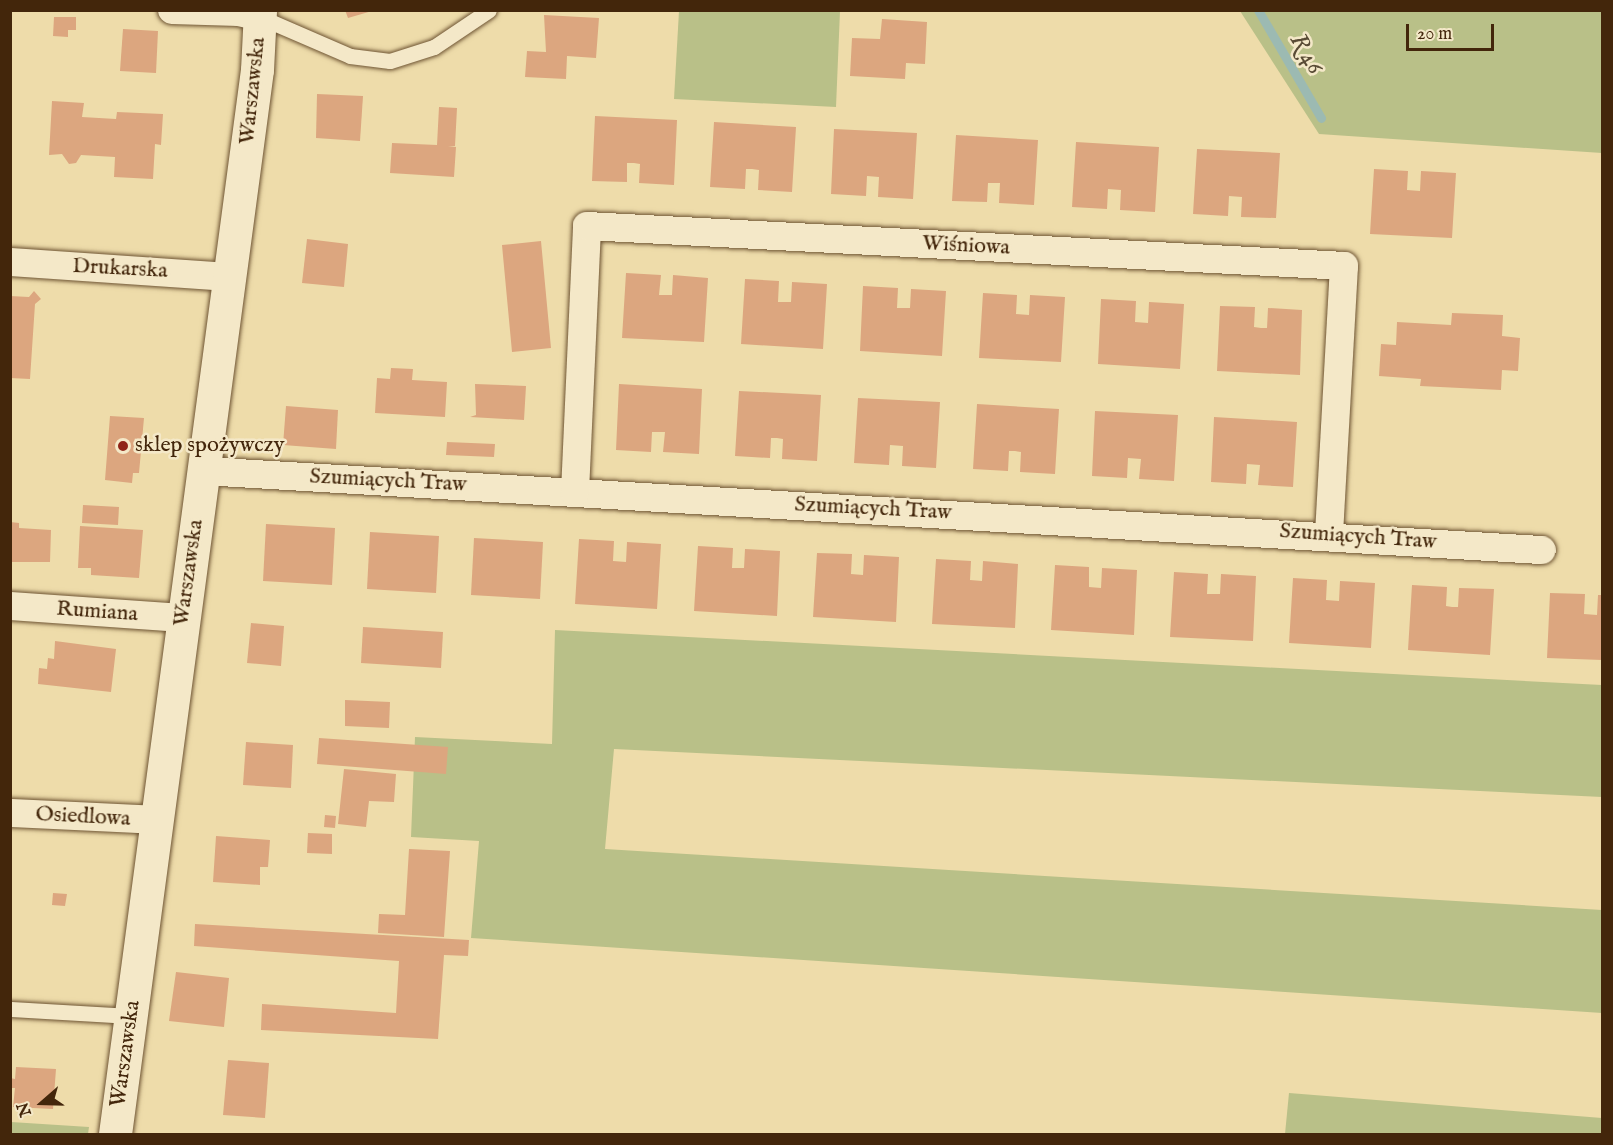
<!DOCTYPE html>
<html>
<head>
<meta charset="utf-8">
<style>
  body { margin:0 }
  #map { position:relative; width:1613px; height:1145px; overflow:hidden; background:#eedcaa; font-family:"IM FELL English",serif }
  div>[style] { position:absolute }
  .green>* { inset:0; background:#b9c088 }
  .stream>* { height:9px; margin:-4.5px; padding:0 4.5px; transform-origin:4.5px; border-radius:4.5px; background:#9cbab2 }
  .building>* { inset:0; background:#dca67f }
  .roads { filter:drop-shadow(0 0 2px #6e5433) drop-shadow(0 0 2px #6e5433) }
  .lane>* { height:15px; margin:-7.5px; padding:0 7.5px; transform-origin:7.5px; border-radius:7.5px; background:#f4e8c8 }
  .street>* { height:28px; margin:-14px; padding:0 14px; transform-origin:14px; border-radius:14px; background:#f4e8c8 }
  .secondary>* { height:33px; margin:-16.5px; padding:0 16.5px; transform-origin:16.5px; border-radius:16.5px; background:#f4e8c8 }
  .dots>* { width:16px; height:16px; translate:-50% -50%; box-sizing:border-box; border:3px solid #f4e8c8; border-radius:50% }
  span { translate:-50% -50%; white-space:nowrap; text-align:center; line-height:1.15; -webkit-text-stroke:5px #f4e8c8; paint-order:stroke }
  .street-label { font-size:22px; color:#43260b }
  .poi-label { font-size:22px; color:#43260b }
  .left { translate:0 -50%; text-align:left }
  .water-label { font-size:24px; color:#594b35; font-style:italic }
  .frame { position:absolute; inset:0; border:12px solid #43260b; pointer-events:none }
  .north { position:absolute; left:12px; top:1073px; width:60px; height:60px; -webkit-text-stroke:4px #f4e8c8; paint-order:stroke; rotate:250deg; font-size:16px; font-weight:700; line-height:24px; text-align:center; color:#43260b }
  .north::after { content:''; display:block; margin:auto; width:21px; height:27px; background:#43260b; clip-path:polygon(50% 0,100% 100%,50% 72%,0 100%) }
  .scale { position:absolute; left:1406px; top:24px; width:88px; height:27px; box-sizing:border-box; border:3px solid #43260b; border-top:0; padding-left:8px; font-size:18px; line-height:21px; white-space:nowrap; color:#43260b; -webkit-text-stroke:4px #f4e8c8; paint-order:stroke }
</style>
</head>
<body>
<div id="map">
  <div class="green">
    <i style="clip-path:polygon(679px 11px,840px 11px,836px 107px,674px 99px)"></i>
    <i style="clip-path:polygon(1240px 11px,1602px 11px,1602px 153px,1319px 134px)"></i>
    <i style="clip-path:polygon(555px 630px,1602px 685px,1602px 797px,614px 749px,605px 849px,1602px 910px,1602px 1013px,471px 938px,479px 841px,411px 837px,415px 737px,552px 744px)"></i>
    <i style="clip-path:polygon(1289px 1093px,1602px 1118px,1602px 1134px,1285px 1134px)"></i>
    <i style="clip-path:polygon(11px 1122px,89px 1127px,88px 1134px,11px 1134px)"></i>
  </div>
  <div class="stream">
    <i style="left:1258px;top:10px;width:125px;rotate:59.7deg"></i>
  </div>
  <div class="building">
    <i style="clip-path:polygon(345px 10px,372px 10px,372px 11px,348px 18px)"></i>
    <i style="clip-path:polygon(544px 15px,599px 18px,596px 58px,567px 56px,566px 79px,525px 77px,527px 51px,546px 52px)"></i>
    <i style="clip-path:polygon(54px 17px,76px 17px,76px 30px,68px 30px,68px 37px,53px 36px)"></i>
    <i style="clip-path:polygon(882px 19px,927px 22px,925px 64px,906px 63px,905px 79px,850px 76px,852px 38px,880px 39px)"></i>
    <i style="clip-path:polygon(123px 29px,158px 31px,156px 73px,120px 71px)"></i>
    <i style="clip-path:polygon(317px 94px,363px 96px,360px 141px,316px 138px)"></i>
    <i style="clip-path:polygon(52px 101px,84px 103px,82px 117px,116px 119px,117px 112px,163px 114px,161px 145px,155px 144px,153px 179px,114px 177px,115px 157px,81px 155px,76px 163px,69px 164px,62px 154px,49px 155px)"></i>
    <i style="clip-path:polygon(439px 107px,457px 108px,455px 146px,448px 146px,456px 147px,454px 177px,390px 173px,392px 143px,437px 145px)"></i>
    <i style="clip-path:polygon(595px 116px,677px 120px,674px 185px,639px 183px,640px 164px,634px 163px,627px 163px,627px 182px,592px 181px)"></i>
    <i style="clip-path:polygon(714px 122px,796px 127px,792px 192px,758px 190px,759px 170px,752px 169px,746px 169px,745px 189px,710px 187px)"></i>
    <i style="clip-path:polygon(834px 129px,917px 133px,913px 199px,878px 197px,879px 177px,867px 176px,866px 196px,831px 194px)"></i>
    <i style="clip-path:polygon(956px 135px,1038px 140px,1034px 205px,999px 203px,1000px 183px,988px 183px,987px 202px,952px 201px)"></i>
    <i style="clip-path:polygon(1076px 142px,1159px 147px,1155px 212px,1120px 210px,1121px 190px,1108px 189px,1107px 209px,1072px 207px)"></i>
    <i style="clip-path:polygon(1197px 149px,1280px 153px,1276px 218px,1241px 217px,1242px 197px,1229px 196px,1228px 216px,1193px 214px)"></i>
    <i style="clip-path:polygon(1374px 169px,1408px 171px,1407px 190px,1420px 191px,1421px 171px,1456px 173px,1452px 238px,1370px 234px)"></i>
    <i style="clip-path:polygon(307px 239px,348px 244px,344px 287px,302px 283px)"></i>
    <i style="clip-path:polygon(541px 241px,551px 348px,512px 352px,502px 245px)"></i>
    <i style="clip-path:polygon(626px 273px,661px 275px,659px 295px,672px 295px,673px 275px,708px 278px,704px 342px,622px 338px)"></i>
    <i style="clip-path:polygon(745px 279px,779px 281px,778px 302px,791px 302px,792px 282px,827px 284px,823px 349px,741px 344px)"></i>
    <i style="clip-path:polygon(863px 286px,898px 288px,897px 308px,910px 308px,911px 289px,946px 291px,942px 356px,860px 351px)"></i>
    <i style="clip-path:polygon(34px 291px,41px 299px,35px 304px,30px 379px,10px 378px,10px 296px,29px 297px)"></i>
    <i style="clip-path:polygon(983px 293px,1017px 295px,1016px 314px,1029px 315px,1030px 295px,1065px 297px,1061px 362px,979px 358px)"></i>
    <i style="clip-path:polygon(1101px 299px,1136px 301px,1135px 322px,1148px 323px,1149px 302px,1184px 304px,1180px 369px,1098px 364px)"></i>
    <i style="clip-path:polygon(1220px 306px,1255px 307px,1254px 327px,1261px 328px,1267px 328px,1268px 308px,1302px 310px,1300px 375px,1217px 371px)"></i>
    <i style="clip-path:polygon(1452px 313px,1503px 315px,1502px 336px,1520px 338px,1518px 371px,1502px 370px,1501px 390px,1420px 386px,1421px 379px,1379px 376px,1381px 344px,1396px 345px,1397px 322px,1451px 325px)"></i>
    <i style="clip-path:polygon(391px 368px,413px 369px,412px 380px,447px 382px,445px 417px,375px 413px,377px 378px,390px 379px)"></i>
    <i style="clip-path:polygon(475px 384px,526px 386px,524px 420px,470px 417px,476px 415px)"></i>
    <i style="clip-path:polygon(619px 384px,702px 389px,699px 454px,663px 452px,665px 432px,652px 432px,651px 452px,616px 450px)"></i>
    <i style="clip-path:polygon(739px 391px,821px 395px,817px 461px,782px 459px,783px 439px,777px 438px,771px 438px,770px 458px,735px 456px)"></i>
    <i style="clip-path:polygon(858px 398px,940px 402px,936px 468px,902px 466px,903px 446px,890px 445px,889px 465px,854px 463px)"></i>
    <i style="clip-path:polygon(977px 404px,1059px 409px,1055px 474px,1020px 472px,1021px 452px,1015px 451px,1009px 451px,1008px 471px,973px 469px)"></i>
    <i style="clip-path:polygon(286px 406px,338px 410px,336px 449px,283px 445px)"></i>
    <i style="clip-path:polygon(1095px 411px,1178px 415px,1174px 481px,1139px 479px,1141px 459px,1128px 458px,1127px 478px,1092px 476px)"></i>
    <i style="clip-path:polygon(110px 416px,144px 418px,139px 473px,133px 473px,132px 483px,105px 480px)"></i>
    <i style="clip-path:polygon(1214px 417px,1297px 422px,1293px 487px,1258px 485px,1260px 465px,1247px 464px,1246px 484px,1211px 482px)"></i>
    <i style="clip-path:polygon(447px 442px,495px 444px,494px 457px,446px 455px)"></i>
    <i style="clip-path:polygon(83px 505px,119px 507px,118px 525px,82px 523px)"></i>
    <i style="clip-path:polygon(10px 522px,19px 523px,19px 528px,51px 530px,50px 562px,10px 562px)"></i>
    <i style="clip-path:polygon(266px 524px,335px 528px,332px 585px,263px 581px)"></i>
    <i style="clip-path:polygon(80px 526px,143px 530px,139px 578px,91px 575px,91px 568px,78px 568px)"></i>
    <i style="clip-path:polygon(370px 532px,439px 536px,436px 593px,367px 589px)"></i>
    <i style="clip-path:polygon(474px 538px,543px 542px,540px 599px,471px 595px)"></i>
    <i style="clip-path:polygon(579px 539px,614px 541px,613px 561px,626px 562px,627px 542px,661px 544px,657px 609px,575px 604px)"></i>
    <i style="clip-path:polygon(698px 546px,733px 548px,732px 568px,744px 568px,745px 549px,780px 551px,777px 616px,694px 611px)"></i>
    <i style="clip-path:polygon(817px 553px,852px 554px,851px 574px,863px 575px,864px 555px,899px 557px,896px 622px,813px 617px)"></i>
    <i style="clip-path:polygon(936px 559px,971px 561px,970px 580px,982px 581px,983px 561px,1018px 564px,1015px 628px,932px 624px)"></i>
    <i style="clip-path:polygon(1055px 565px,1089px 567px,1089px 587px,1101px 588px,1102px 568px,1137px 570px,1134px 635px,1051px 630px)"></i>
    <i style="clip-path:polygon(1174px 572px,1208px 574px,1207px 594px,1220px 594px,1221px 574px,1256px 576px,1253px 641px,1170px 637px)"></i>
    <i style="clip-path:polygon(1293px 578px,1327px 580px,1326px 600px,1339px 601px,1340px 581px,1375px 583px,1371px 648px,1289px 643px)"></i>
    <i style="clip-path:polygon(1412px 585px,1447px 587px,1446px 606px,1452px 607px,1458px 607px,1459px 588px,1494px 589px,1490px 655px,1408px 650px)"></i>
    <i style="clip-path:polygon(1550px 593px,1585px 594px,1584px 614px,1597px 615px,1598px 595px,1602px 595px,1602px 660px,1547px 658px)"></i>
    <i style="clip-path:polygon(251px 623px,284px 626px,281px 666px,247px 663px)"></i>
    <i style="clip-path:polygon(363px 627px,443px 632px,441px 668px,361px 663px)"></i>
    <i style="clip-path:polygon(55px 641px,116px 649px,111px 692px,38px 684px,39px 668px,47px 669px,48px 658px,54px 659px)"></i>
    <i style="clip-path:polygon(345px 700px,390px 702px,389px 728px,345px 726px)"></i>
    <i style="clip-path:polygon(319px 738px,448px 747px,446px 774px,317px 764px)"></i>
    <i style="clip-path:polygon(246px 742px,293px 745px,291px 788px,243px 785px)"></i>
    <i style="clip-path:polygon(344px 769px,396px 774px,394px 802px,369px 801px,366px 827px,338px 824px)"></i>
    <i style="clip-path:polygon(325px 815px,336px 816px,335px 828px,324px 827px)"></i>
    <i style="clip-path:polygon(308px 833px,332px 834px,332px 854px,307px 853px)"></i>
    <i style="clip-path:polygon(216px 836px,270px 840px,268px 867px,260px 867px,260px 885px,213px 882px)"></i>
    <i style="clip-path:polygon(409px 849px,450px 851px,444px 937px,378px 933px,379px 914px,405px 915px)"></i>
    <i style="clip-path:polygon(53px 893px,67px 894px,65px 906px,52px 905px)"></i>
    <i style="clip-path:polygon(195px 924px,469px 940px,468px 956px,444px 955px,438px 1039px,261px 1030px,262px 1004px,396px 1013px,399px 961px,194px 946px)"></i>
    <i style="clip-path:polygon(176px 972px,229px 978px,224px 1027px,169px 1021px)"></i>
    <i style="clip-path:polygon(228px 1060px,269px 1063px,265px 1118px,223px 1115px)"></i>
    <i style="clip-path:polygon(16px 1067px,56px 1069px,53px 1109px,13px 1107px,15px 1088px,10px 1088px,10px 1078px,15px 1079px)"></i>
  </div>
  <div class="roads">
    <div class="lane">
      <i style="left:260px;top:17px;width:98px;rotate:23.4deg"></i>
      <i style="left:350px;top:56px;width:40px;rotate:7.1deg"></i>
      <i style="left:390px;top:61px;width:46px;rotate:-17.7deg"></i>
      <i style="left:434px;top:47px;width:66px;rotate:-33.9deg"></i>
      <i style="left:10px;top:1009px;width:122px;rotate:3.3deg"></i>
    </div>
    <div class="street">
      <i style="left:172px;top:10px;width:67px;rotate:1.7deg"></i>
      <i style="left:239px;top:12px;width:22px;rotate:13deg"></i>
      <i style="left:10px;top:262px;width:220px;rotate:3.9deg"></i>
      <i style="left:203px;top:471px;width:1341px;rotate:3.38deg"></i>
      <i style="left:575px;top:492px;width:266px;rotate:-87.4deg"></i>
      <i style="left:587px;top:226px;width:758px;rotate:3.02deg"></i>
      <i style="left:1344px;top:266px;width:268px;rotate:93.2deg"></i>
      <i style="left:10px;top:606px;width:173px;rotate:4deg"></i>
      <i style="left:10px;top:813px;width:146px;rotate:2.7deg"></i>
    </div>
    <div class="secondary">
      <i style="left:115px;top:1134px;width:1073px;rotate:-82.4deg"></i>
      <i style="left:257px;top:70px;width:60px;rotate:-87.1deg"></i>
    </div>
  </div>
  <div class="dots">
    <i style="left:123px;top:446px;background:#8f2418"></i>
  </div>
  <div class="street-label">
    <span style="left:253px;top:91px;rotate:-84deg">Warszawska</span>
    <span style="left:966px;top:246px;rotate:3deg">Wiśniowa</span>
    <span style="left:120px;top:269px;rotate:3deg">Drukarska</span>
    <span style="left:388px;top:481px;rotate:3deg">Szumiących Traw</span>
    <span style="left:873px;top:509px;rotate:3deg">Szumiących Traw</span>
    <span style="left:1358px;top:537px;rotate:4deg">Szumiących Traw</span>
    <span style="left:189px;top:573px;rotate:-82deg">Warszawska</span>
    <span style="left:97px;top:612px;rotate:4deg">Rumiana</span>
    <span style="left:83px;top:817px;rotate:3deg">Osiedlowa</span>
    <span style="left:126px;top:1054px;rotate:-82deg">Warszawska</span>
  </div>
  <div class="poi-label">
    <span class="left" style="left:135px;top:446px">sklep spożywczy</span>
  </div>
  <div class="water-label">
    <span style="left:1306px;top:54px;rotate:60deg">R 46</span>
  </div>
  <div class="frame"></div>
  <div class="north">N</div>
  <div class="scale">20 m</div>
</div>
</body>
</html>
